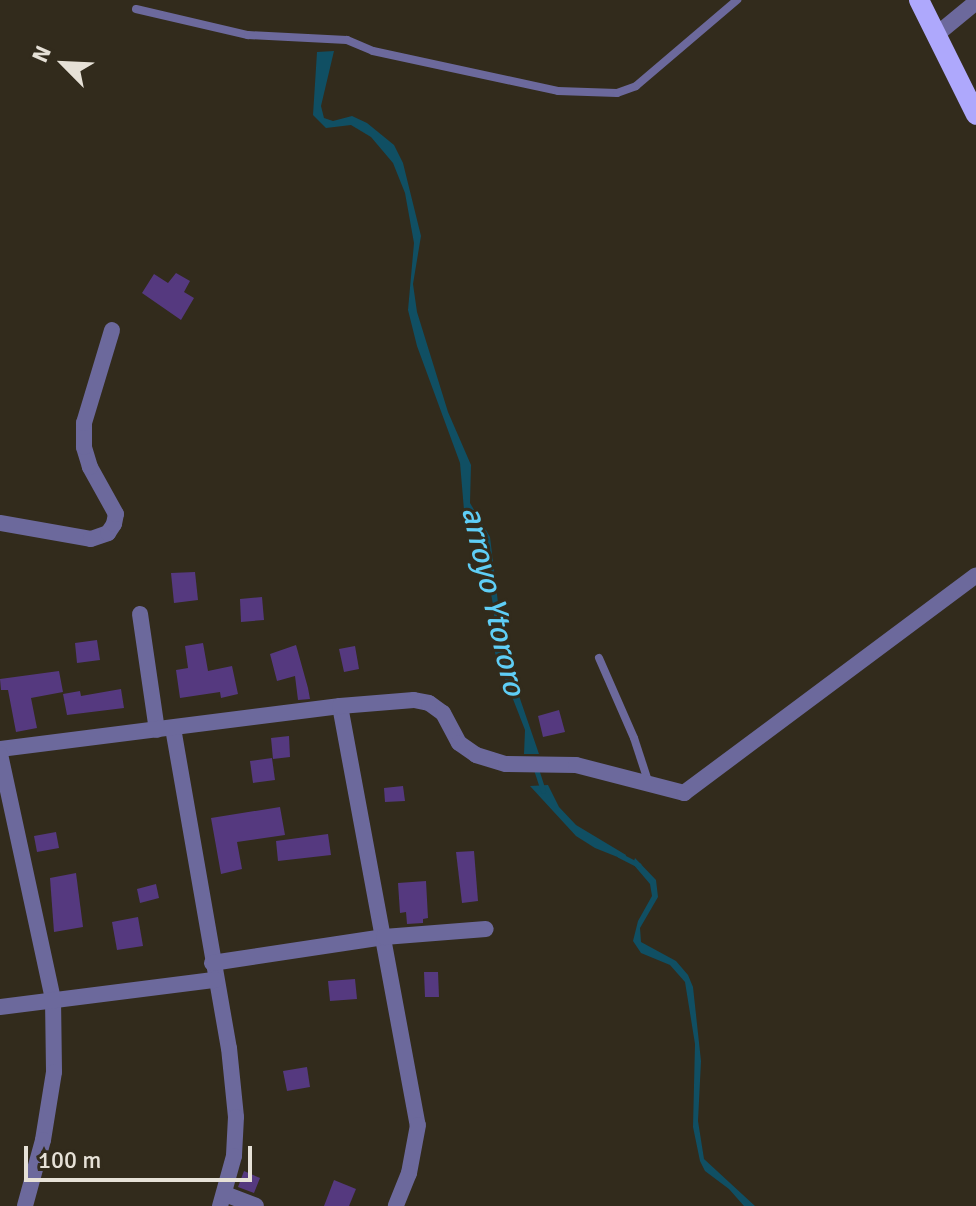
<!DOCTYPE html>
<html>
<head>
<meta charset="utf-8">
<style>
  body { margin:0 }
  #map { position:relative; width:976px; height:1206px; overflow:hidden; background:#322b1c; font-family:Signika,sans-serif }
  div>[style] { position:absolute }
  .water>* { inset:0; background:#104f63 }
  .stream>* { height:5px; margin:-2.5px; padding:0 2.5px; transform-origin:2.5px; border-radius:2.5px; background:#104f63 }
  .building>* { inset:0; background:#55397f }
  .lane>* { height:8px; margin:-4px; padding:0 4px; transform-origin:4px; border-radius:4px; background:#6c699c }
  .street>* { height:16px; margin:-8px; padding:0 8px; transform-origin:8px; border-radius:8px; background:#6c699c }
  .primary>* { height:20px; margin:-10px; padding:0 10px; transform-origin:10px; border-radius:10px; background:#aea8fc }
  span { translate:-50% -50%; white-space:nowrap; text-align:center; line-height:1.15; -webkit-text-stroke:6px #322b1c; paint-order:stroke }
  .water-label { font-size:32px; color:#5fcef6; font-style:italic }
  .north { position:absolute; left:24px; top:24px; width:80px; height:80px; -webkit-text-stroke:6px #322b1c; paint-order:stroke; rotate:294deg; font-size:22px; font-weight:700; line-height:32px; text-align:center; color:#e6e1d7 }
  .north::after { content:''; display:block; margin:auto; width:28px; height:36px; background:#e6e1d7; clip-path:polygon(50% 0,100% 100%,50% 72%,0 100%) }
  .scale { position:absolute; left:24px; top:1146px; width:228px; height:36px; box-sizing:border-box; border:4px solid #e6e1d7; border-top:0; padding-left:10px; font-size:24px; line-height:28px; white-space:nowrap; color:#e6e1d7; -webkit-text-stroke:6px #322b1c; paint-order:stroke }
</style>
</head>
<body>
<div id="map">
  <div class="water">
    <i style="clip-path:polygon(334px 51px,321px 106px,324px 118px,333px 121px,352px 116px,367px 123px,394px 145px,403px 163px,421px 236px,413px 284px,417px 312px,448px 412px,471px 465px,470px 503px,490px 537px,504px 652px,539px 754px,524px 754px,525px 730px,495px 653px,494px 610px,480px 534px,464px 510px,460px 463px,417px 346px,408px 310px,414px 243px,405px 193px,393px 163px,371px 137px,351px 125px,326px 128px,313px 115px,317px 52px)"></i>
    <i style="clip-path:polygon(548px 785px,559px 807px,576px 825px,626px 855px,625px 860px,595px 848px,576px 836px,530px 786px)"></i>
    <i style="clip-path:polygon(635px 858px,656px 880px,658px 897px,640px 928px,641px 942px,676px 961px,688px 975px,693px 987px,701px 1061px,698px 1121px,704px 1159px,755px 1206px,744px 1206px,729px 1189px,705px 1171px,700px 1161px,693px 1127px,695px 1044px,685px 982px,670px 965px,641px 953px,633px 941px,638px 921px,652px 896px,650px 884px,633px 864px)"></i>
  </div>
  <div class="stream">
    <i style="left:535px;top:766px;width:26px;rotate:72deg"></i>
    <i style="left:619px;top:855px;width:22px;rotate:27deg"></i>
  </div>
  <div class="building">
    <i style="clip-path:polygon(176px 273px,190px 281px,184px 292px,194px 298px,181px 320px,142px 293px,154px 274px,168px 283px)"></i>
    <i style="clip-path:polygon(195px 572px,198px 600px,174px 603px,171px 573px)"></i>
    <i style="clip-path:polygon(262px 597px,264px 620px,241px 622px,240px 599px)"></i>
    <i style="clip-path:polygon(97px 640px,100px 660px,77px 663px,75px 643px)"></i>
    <i style="clip-path:polygon(203px 643px,208px 671px,232px 666px,238px 694px,221px 698px,220px 692px,180px 698px,176px 670px,188px 668px,185px 646px)"></i>
    <i style="clip-path:polygon(296px 645px,308px 688px,310px 699px,298px 700px,295px 676px,277px 681px,270px 654px)"></i>
    <i style="clip-path:polygon(355px 646px,359px 669px,344px 672px,339px 649px)"></i>
    <i style="clip-path:polygon(59px 671px,63px 692px,31px 698px,37px 728px,16px 732px,8px 690px,1px 690px,0 679px)"></i>
    <i style="clip-path:polygon(121px 689px,124px 708px,67px 715px,63px 694px,80px 691px,81px 696px)"></i>
    <i style="clip-path:polygon(559px 710px,565px 732px,543px 737px,538px 716px)"></i>
    <i style="clip-path:polygon(289px 736px,290px 757px,273px 759px,271px 738px)"></i>
    <i style="clip-path:polygon(272px 758px,275px 780px,253px 783px,250px 761px)"></i>
    <i style="clip-path:polygon(403px 786px,405px 801px,385px 802px,384px 788px)"></i>
    <i style="clip-path:polygon(280px 807px,285px 835px,237px 842px,242px 869px,221px 874px,211px 818px)"></i>
    <i style="clip-path:polygon(56px 832px,59px 848px,37px 852px,34px 836px)"></i>
    <i style="clip-path:polygon(328px 834px,331px 855px,278px 861px,276px 841px)"></i>
    <i style="clip-path:polygon(474px 851px,478px 901px,462px 903px,456px 852px)"></i>
    <i style="clip-path:polygon(76px 873px,83px 927px,54px 932px,50px 878px)"></i>
    <i style="clip-path:polygon(426px 881px,428px 918px,423px 919px,423px 923px,407px 924px,406px 912px,400px 913px,398px 883px)"></i>
    <i style="clip-path:polygon(156px 884px,159px 898px,140px 903px,137px 889px)"></i>
    <i style="clip-path:polygon(138px 917px,143px 946px,117px 950px,112px 922px)"></i>
    <i style="clip-path:polygon(424px 972px,438px 972px,439px 997px,425px 997px)"></i>
    <i style="clip-path:polygon(355px 979px,357px 999px,330px 1001px,328px 981px)"></i>
    <i style="clip-path:polygon(307px 1067px,310px 1087px,287px 1091px,283px 1071px)"></i>
    <i style="clip-path:polygon(244px 1171px,260px 1178px,254px 1193px,238px 1187px)"></i>
    <i style="clip-path:polygon(334px 1180px,356px 1189px,349px 1206px,324px 1206px)"></i>
  </div>
  <div class="lane">
    <i style="left:136px;top:9px;width:115px;rotate:13.1deg"></i>
    <i style="left:248px;top:35px;width:99px;rotate:2.9deg"></i>
    <i style="left:347px;top:40px;width:28px;rotate:23deg"></i>
    <i style="left:373px;top:51px;width:189px;rotate:12.2deg"></i>
    <i style="left:558px;top:91px;width:59px;rotate:1.9deg"></i>
    <i style="left:617px;top:93px;width:20px;rotate:-20deg"></i>
    <i style="left:636px;top:86px;width:133px;rotate:-40.4deg"></i>
    <i style="left:599px;top:658px;width:87px;rotate:66.4deg"></i>
    <i style="left:634px;top:738px;width:48px;rotate:71.9deg"></i>
  </div>
  <div class="street">
    <i style="left:936px;top:35px;width:52px;rotate:-39.5deg"></i>
    <i style="left:0;top:523px;width:92px;rotate:10deg"></i>
    <i style="left:91px;top:539px;width:18px;rotate:-19deg"></i>
    <i style="left:108px;top:533px;width:11px;rotate:-56deg"></i>
    <i style="left:114px;top:524px;width:10px;rotate:-79deg"></i>
    <i style="left:116px;top:514px;width:54px;rotate:-119deg"></i>
    <i style="left:90px;top:467px;width:21px;rotate:-107deg"></i>
    <i style="left:84px;top:447px;width:24px;rotate:-90deg"></i>
    <i style="left:84px;top:423px;width:97px;rotate:-73.2deg"></i>
    <i style="left:140px;top:614px;width:117px;rotate:81.7deg"></i>
    <i style="left:340px;top:706px;width:426px;rotate:79.5deg"></i>
    <i style="left:418px;top:1125px;width:49px;rotate:100.6deg"></i>
    <i style="left:409px;top:1173px;width:35px;rotate:112deg"></i>
    <i style="left:173px;top:728px;width:325px;rotate:80.1deg"></i>
    <i style="left:229px;top:1048px;width:69px;rotate:84.2deg"></i>
    <i style="left:236px;top:1117px;width:39px;rotate:93deg"></i>
    <i style="left:234px;top:1156px;width:52px;rotate:105.6deg"></i>
    <i style="left:0;top:749px;width:343px;rotate:-7.2deg"></i>
    <i style="left:340px;top:706px;width:74px;rotate:-4.6deg"></i>
    <i style="left:414px;top:700px;width:15px;rotate:11deg"></i>
    <i style="left:429px;top:703px;width:17px;rotate:36deg"></i>
    <i style="left:443px;top:713px;width:34px;rotate:62deg"></i>
    <i style="left:459px;top:743px;width:21px;rotate:35deg"></i>
    <i style="left:476px;top:755px;width:31px;rotate:17deg"></i>
    <i style="left:506px;top:764px;width:70px;rotate:0.8deg"></i>
    <i style="left:576px;top:765px;width:112px;rotate:14.5deg"></i>
    <i style="left:684px;top:793px;width:364px;rotate:-36.7deg"></i>
    <i style="left:0;top:754px;width:251px;rotate:77.8deg"></i>
    <i style="left:53px;top:999px;width:73px;rotate:89.2deg"></i>
    <i style="left:54px;top:1072px;width:69px;rotate:99.2deg"></i>
    <i style="left:43px;top:1140px;width:68px;rotate:105.3deg"></i>
    <i style="left:212px;top:963px;width:174px;rotate:-8.6deg"></i>
    <i style="left:384px;top:937px;width:102px;rotate:-4.5deg"></i>
    <i style="left:0;top:1007px;width:217px;rotate:-7.2deg"></i>
    <i style="left:225px;top:1194px;width:33px;rotate:21deg"></i>
  </div>
  <div class="primary">
    <i style="left:919px;top:0;width:128px;rotate:63.6deg"></i>
  </div>
  <div class="water-label">
    <span style="left:493px;top:601px;rotate:77deg">arroyo Ytororo</span>
  </div>
  <div class="north">N</div>
  <div class="scale">100 m</div>
</div>
</body>
</html>
